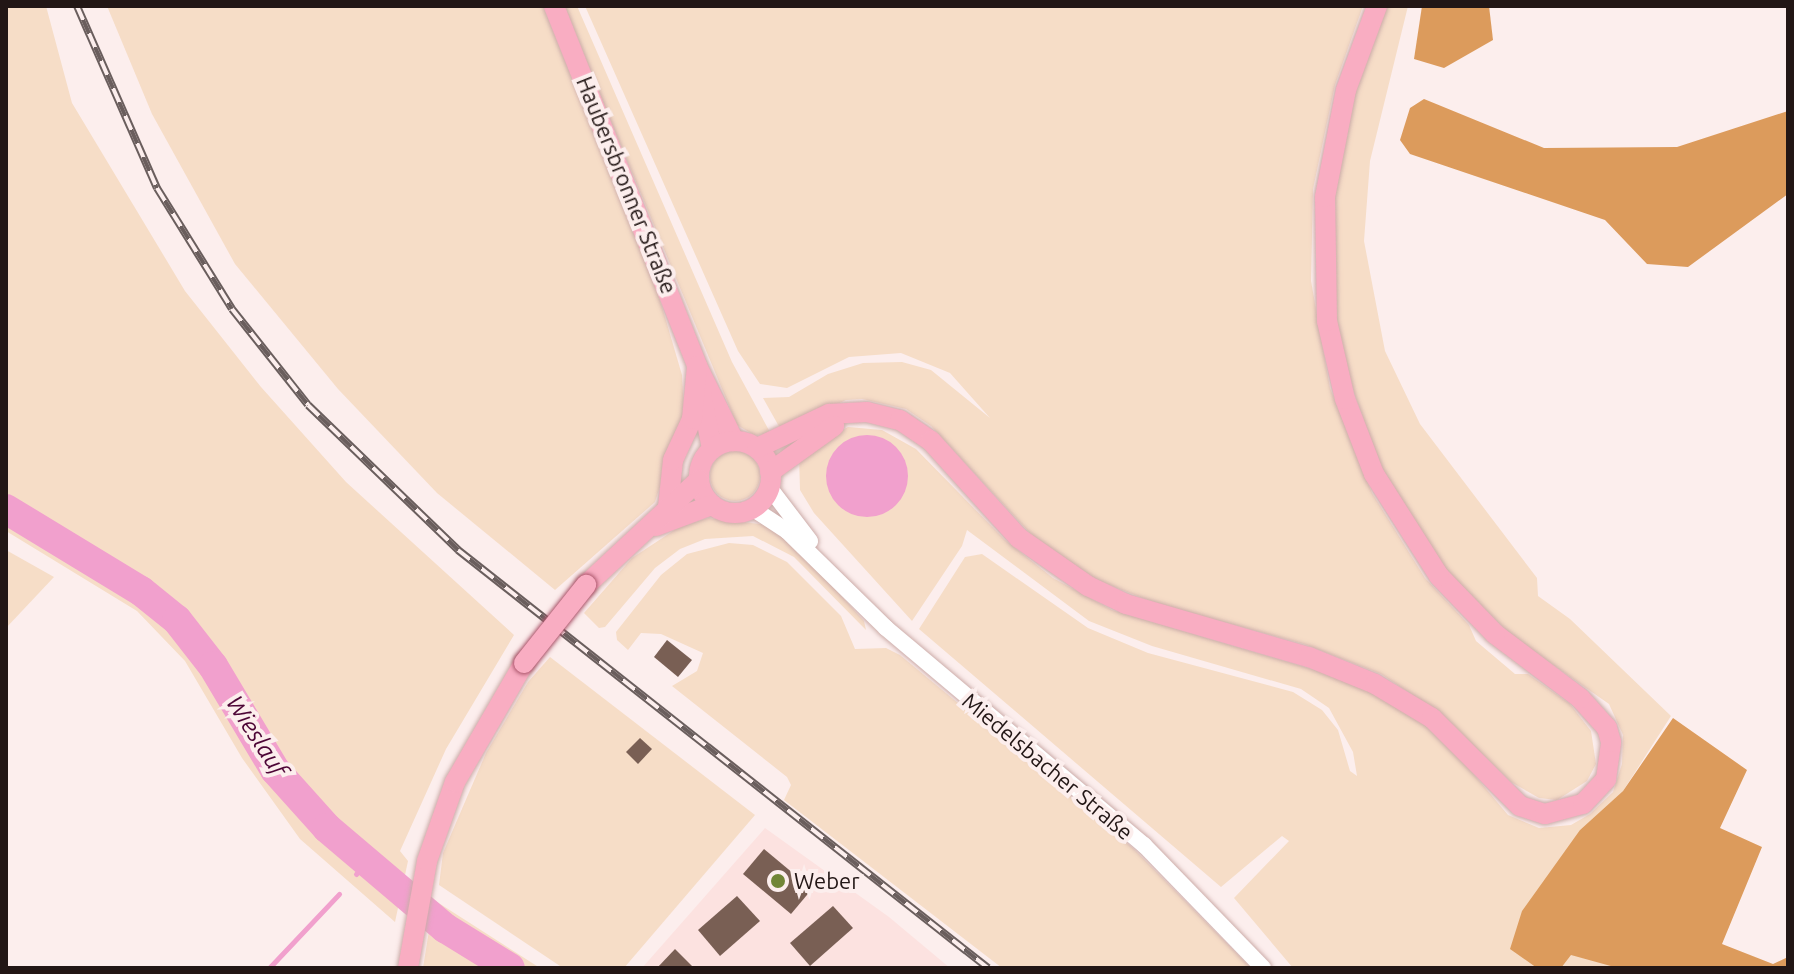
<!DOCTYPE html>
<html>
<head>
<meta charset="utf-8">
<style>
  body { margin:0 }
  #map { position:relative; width:1794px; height:974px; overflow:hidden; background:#fceeed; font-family:Ubuntu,sans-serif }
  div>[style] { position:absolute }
  .built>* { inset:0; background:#fce2e0 }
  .green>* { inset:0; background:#f6ddc7 }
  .round { border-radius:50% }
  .forest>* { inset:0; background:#dc9b5c }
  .water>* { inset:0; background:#f1a0cd }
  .stream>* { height:5px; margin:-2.5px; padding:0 2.5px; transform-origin:2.5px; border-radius:2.5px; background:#f1a0cd }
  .river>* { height:30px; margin:-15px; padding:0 15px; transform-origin:15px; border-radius:15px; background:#f1a0cd }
  .building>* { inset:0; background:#795f54 }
  .roads { filter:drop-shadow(0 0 2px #ccaca9) drop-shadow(0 0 2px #ccaca9) }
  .minor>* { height:16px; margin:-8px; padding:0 8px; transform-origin:8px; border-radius:8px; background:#fff }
  .major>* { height:20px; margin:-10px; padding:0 10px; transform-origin:10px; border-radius:10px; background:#f9adc2 }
  .major>.ring { margin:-10px; padding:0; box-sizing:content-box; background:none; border:20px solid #f9adc2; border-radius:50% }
  .rail>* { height:8px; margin-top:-4px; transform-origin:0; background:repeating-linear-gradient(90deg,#fceeed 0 15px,#6a5e5d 0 30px); box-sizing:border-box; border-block:2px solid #6a5e5d }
  .bridges { filter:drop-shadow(0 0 2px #ab556b) drop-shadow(0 0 2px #ab556b) }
  .major-bridge>* { height:20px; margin:-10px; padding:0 10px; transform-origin:10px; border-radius:10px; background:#f9adc2 }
  .dots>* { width:22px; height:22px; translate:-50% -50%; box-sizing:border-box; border:4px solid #fceeed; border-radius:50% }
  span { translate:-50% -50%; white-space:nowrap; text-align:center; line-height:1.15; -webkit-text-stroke:8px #fceeed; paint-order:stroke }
  .street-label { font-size:22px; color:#221615 }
  .poi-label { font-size:22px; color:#221615 }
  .left { translate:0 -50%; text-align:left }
  .water-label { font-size:24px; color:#4d0536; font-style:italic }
  .frame { position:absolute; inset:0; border:8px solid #221615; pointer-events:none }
</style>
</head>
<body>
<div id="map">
  <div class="built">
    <i style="clip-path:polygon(765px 828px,889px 917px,950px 968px,642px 968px)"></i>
  </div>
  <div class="green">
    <i style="clip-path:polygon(6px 6px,46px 6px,72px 103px,185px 291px,261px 387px,346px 482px,514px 635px,446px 749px,400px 851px,408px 861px,395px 922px,300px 839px,242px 758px,185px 661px,137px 611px,6px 531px)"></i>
    <i style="clip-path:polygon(107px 6px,543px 6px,650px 266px,682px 375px,684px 412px,655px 502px,555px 590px,437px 493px,338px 389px,235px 264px,152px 114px)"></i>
    <i style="clip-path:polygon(563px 6px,577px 6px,732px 362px,771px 434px,754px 435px,737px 425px)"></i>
    <i style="clip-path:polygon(585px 6px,1363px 6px,1335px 85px,1313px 189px,1311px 281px,1330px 388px,1372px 493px,1425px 578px,1469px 625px,1476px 641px,1515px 674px,1528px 674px,1570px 704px,1591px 731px,1596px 764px,1587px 781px,1557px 800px,1539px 798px,1511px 782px,1440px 713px,1381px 674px,1304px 644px,1158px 604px,1099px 581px,1040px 544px,931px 426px,906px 409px,862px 399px,846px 400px,781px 430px,763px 398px,789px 397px,828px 374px,863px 363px,902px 362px,931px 370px,990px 418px,950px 373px,901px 353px,849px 357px,787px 388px,760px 384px,738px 351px)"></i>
    <i style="clip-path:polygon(1384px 6px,1408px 6px,1370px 161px,1364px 241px,1385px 351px,1420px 424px,1537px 578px,1538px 596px,1570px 619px,1671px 716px,1623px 791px,1580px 830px,1618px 968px,1293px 968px,1234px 898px,1289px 841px,1282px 836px,1221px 887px,919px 629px,965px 557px,982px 554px,1088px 628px,1148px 653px,1293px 692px,1322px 710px,1338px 730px,1350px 771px,1357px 776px,1353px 752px,1329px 708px,1301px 689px,1152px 646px,1089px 621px,967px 530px,962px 546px,912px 621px,814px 513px,800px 490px,799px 455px,848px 427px,882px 430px,916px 449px,1005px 540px,1053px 578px,1112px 610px,1348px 680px,1413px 715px,1455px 752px,1508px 815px,1539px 828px,1571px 825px,1590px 814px,1613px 792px,1622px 764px,1623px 735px,1609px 704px,1512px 636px,1446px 571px,1380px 466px,1344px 364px,1335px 309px,1335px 181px,1353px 95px)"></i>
    <i class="round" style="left:710px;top:451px;width:50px;height:50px"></i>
    <i style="clip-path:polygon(708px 518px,768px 525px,798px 548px,864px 621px,866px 630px,794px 557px,753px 536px,705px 539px,680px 549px,655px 568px,605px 627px,599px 628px,584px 613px,632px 558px,679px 527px)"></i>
    <i style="clip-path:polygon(729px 543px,753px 545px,787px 562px,841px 616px,855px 649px,886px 648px,900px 655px,1134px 849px,1251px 968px,1002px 968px,784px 800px,791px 785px,787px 777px,672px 686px,697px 671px,703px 653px,661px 634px,641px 633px,628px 650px,617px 640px,616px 632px,661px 575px,687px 554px)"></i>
    <i style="clip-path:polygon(6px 550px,54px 577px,6px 628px)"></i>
    <i style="clip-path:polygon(550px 657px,755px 815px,624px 968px,563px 968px,439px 885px,443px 853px,486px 753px,528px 682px)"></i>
    <i style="clip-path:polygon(434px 900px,540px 968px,423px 968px)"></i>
  </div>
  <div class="forest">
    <i style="clip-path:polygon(1422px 6px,1489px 6px,1493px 40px,1444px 68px,1414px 59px)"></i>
    <i style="clip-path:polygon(1424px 99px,1544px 148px,1677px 147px,1788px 111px,1788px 194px,1688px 267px,1647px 264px,1605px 220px,1410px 154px,1400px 140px,1410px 108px)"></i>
    <i style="clip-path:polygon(1673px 718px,1747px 770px,1720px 828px,1762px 847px,1722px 944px,1773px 964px,1788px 957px,1788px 968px,1618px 968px,1571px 955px,1561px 968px,1537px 968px,1510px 949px,1522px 911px,1580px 830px,1623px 791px)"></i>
  </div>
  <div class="water">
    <i class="round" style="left:826px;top:435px;width:82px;height:82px"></i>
  </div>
  <div class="stream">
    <i style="left:356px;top:874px;width:15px;rotate:-48deg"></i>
    <i style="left:269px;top:968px;width:102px;rotate:-46.6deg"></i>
  </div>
  <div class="river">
    <i style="left:6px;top:509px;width:158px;rotate:31.3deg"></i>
    <i style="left:141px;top:591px;width:46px;rotate:38.9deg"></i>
    <i style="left:177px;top:620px;width:58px;rotate:52deg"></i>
    <i style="left:213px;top:666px;width:121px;rotate:59.2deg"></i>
    <i style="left:275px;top:770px;width:78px;rotate:48.1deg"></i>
    <i style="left:327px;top:828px;width:155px;rotate:40.3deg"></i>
    <i style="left:445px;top:928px;width:76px;rotate:31.6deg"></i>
  </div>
  <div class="building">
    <i style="clip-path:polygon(667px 640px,692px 660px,678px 677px,654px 657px)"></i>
    <i style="clip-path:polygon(640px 738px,652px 749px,638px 764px,626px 752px)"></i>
    <i style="clip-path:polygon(764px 849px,812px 889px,791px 914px,743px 874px)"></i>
    <i style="clip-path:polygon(737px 896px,760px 921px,720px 956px,698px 930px)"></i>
    <i style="clip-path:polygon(833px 906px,853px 928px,810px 966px,790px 943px)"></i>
    <i style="clip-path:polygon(675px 949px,694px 968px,657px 968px)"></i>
  </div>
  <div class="roads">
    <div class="minor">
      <i style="left:769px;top:487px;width:68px;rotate:52.8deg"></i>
      <i style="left:752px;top:508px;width:42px;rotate:33.3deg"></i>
      <i style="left:787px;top:531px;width:139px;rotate:44.4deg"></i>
      <i style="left:886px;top:628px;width:337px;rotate:40.1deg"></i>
      <i style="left:1144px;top:845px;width:171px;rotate:45.9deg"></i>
    </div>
    <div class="major">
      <i style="left:554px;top:6px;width:387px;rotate:68.3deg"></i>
      <i style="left:697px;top:366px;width:84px;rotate:63.7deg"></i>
      <i style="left:701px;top:393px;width:57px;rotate:78.9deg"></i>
      <i class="ring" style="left:699px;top:441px;width:52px;height:52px"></i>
      <i style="left:757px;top:448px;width:80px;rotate:-25.3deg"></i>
      <i style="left:829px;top:414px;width:38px;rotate:-3deg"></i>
      <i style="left:867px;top:412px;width:34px;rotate:14deg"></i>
      <i style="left:900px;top:420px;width:37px;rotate:34deg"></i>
      <i style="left:931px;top:441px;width:131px;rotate:47.8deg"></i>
      <i style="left:1019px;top:538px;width:84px;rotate:34.8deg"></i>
      <i style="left:1088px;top:586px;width:42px;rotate:25.3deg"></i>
      <i style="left:1126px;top:604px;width:191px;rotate:16.2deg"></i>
      <i style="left:1309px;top:657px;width:71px;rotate:22.2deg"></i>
      <i style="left:1375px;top:684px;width:66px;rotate:30.8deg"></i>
      <i style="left:1432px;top:718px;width:124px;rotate:45deg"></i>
      <i style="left:1520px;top:806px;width:26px;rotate:18deg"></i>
      <i style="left:1545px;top:814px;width:39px;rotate:-15deg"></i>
      <i style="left:1583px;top:804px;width:34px;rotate:-47deg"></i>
      <i style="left:1606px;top:779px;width:37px;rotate:-82deg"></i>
      <i style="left:1611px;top:742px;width:15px;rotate:-106deg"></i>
      <i style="left:1607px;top:728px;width:40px;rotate:-132deg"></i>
      <i style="left:1580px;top:698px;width:106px;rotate:-143deg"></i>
      <i style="left:1495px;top:634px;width:81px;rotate:-134deg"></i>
      <i style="left:1439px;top:576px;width:121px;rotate:-122.5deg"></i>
      <i style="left:1374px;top:474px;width:80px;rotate:-111.1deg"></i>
      <i style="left:1345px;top:399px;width:80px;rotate:-103deg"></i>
      <i style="left:1327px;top:321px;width:124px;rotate:-90.9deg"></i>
      <i style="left:1325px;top:197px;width:109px;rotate:-78.9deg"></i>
      <i style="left:1346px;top:90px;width:90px;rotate:-69.7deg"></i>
      <i style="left:770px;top:472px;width:79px;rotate:-35.7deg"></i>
      <i style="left:668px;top:507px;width:47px;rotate:-83.9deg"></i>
      <i style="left:673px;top:460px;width:45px;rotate:-65.1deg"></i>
      <i style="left:692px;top:419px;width:53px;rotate:-84.6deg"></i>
      <i style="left:656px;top:526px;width:60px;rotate:-20.6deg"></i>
      <i style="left:586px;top:585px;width:154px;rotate:-42.9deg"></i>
      <i style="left:408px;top:968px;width:109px;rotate:-79.9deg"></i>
      <i style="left:427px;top:861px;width:84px;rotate:-70.5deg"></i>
      <i style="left:455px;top:782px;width:138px;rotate:-59.9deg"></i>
    </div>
  </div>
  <div class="rail">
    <i style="left:77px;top:6px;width:199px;rotate:66.3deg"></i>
    <i style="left:157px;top:188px;width:142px;rotate:58.2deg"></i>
    <i style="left:232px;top:309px;width:122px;rotate:51.6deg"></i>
    <i style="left:308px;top:405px;width:209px;rotate:44deg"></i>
    <i style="left:458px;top:550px;width:675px;rotate:38.26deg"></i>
  </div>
  <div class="bridges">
    <div class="major-bridge">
      <i style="left:524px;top:663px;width:100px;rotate:-51.5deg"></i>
    </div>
  </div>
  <div class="dots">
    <i style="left:778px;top:881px;background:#718637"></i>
  </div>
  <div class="street-label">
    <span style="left:627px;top:185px;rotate:68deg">Haubersbronner Straße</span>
    <span style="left:1048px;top:766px;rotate:40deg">Miedelsbacher Straße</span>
  </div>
  <div class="poi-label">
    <span class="left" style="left:794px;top:881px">Weber</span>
  </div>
  <div class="water-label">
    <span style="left:257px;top:736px;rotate:57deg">Wieslauf</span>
  </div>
  <div class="frame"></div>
</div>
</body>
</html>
